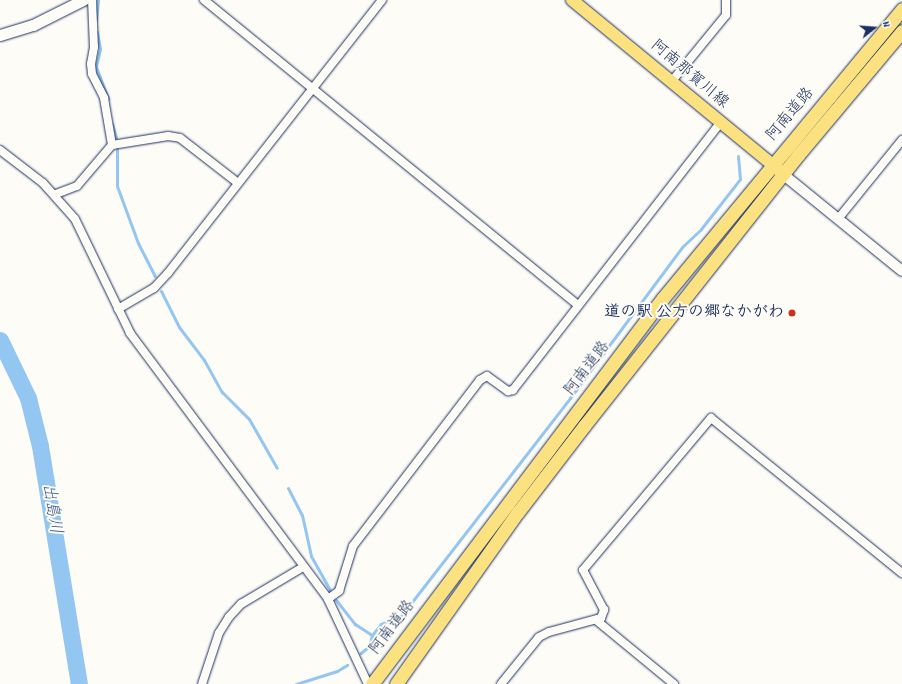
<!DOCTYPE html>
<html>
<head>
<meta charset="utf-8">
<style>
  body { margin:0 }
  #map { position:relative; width:902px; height:684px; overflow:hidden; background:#fdfcf7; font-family:Dekko,"Klee One",sans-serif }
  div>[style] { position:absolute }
  .stream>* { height:3px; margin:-1.5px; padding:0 1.5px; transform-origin:1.5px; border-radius:1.5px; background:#93c6f0 }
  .river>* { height:17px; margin:-8.5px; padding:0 8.5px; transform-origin:8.5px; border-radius:8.5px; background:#93c6f0 }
  .roads { filter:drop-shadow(0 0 1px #1b2f5e) drop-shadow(0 0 1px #1b2f5e) }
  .minor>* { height:8px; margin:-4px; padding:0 4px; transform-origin:4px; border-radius:4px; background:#fdfcf7 }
  .tertiary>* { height:10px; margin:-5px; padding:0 5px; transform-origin:5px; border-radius:5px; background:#fdfcf7 }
  .secondary>* { height:11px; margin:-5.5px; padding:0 5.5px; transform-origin:5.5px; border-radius:5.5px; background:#fdfcf7 }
  .primary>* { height:12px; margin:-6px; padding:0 6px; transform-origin:6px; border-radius:6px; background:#fbe180 }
  .trunk>* { height:13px; margin:-6.5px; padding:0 6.5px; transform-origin:6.5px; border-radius:6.5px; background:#fbe180 }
  .dots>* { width:11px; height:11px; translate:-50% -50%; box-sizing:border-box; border:2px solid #fdfcf7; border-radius:50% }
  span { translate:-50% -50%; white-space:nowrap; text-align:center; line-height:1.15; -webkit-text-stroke:4px #fdfcf7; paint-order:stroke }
  .street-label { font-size:16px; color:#1b2f5e }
  .poi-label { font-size:16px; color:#1b2f5e; font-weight:700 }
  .right { translate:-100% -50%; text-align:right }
  .water-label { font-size:17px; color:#3f5c8a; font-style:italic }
  .north { position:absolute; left:854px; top:8px; width:40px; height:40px; -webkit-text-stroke:3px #fdfcf7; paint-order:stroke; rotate:73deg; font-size:11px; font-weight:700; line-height:16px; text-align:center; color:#1b2f5e }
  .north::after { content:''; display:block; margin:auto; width:14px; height:18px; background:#1b2f5e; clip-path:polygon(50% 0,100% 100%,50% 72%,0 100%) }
</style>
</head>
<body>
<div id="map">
  <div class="stream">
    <i style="left:96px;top:20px;width:20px;rotate:-84deg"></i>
    <i style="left:97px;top:32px;width:17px;rotate:80deg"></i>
    <i style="left:100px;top:49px;width:18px;rotate:103deg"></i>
    <i style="left:96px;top:67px;width:34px;rotate:69deg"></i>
    <i style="left:112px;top:124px;width:14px;rotate:73deg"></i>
    <i style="left:117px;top:146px;width:40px;rotate:90deg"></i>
    <i style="left:117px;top:186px;width:61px;rotate:69.8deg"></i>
    <i style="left:138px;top:243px;width:37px;rotate:63deg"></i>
    <i style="left:161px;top:291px;width:40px;rotate:63.4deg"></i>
    <i style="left:179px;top:327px;width:41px;rotate:52.9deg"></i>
    <i style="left:204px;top:360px;width:37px;rotate:61deg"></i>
    <i style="left:222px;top:392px;width:38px;rotate:45deg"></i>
    <i style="left:249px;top:419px;width:56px;rotate:60.3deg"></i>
    <i style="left:288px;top:488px;width:30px;rotate:63deg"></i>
    <i style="left:302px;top:515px;width:42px;rotate:77.6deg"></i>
    <i style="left:311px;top:556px;width:41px;rotate:60.9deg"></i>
    <i style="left:336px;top:600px;width:31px;rotate:52deg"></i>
    <i style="left:355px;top:624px;width:20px;rotate:33deg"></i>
    <i style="left:372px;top:635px;width:11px;rotate:105deg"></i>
    <i style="left:369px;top:646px;width:11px;rotate:139deg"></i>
    <i style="left:372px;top:635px;width:14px;rotate:-51deg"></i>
    <i style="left:381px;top:624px;width:22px;rotate:-22deg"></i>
    <i style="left:401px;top:616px;width:276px;rotate:-52.2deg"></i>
    <i style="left:570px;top:398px;width:188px;rotate:-53.4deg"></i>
    <i style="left:682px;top:247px;width:26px;rotate:-43deg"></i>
    <i style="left:701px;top:229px;width:63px;rotate:-52deg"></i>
    <i style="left:740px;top:179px;width:23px;rotate:-95deg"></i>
    <i style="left:296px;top:684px;width:43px;rotate:-17.6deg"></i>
    <i style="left:337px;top:671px;width:12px;rotate:-31deg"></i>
  </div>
  <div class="river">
    <i style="left:0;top:340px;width:64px;rotate:64.2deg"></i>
    <i style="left:28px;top:398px;width:49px;rotate:76deg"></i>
    <i style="left:40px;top:446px;width:241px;rotate:80.7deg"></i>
  </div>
  <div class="roads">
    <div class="minor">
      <i style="left:92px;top:0;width:47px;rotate:87.6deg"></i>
      <i style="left:94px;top:47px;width:17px;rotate:100deg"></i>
      <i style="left:91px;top:64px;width:10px;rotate:84deg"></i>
      <i style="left:92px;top:74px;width:27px;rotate:63deg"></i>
      <i style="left:104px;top:98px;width:48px;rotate:80.3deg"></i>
      <i style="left:204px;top:0;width:483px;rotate:39.2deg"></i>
      <i style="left:672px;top:81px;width:85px;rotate:-50.7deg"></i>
      <i style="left:726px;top:15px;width:15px;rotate:-90deg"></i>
      <i style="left:0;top:150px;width:54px;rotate:37.5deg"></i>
      <i style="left:43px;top:183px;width:48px;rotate:48.4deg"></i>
      <i style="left:75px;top:219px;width:127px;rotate:64.2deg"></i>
      <i style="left:130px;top:333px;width:332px;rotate:53.3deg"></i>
      <i style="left:328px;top:599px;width:94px;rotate:64.8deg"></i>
      <i style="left:56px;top:194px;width:22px;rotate:-21deg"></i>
      <i style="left:77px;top:186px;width:54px;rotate:-49.5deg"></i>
      <i style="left:112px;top:145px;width:57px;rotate:-9.1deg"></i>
      <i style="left:168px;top:136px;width:12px;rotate:9deg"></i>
      <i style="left:180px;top:138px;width:73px;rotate:37.8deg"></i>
      <i style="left:838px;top:219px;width:102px;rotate:-51deg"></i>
      <i style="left:118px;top:309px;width:42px;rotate:-30.3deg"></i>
      <i style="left:154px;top:288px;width:21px;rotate:-47deg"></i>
      <i style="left:168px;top:273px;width:347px;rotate:-51.9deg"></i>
      <i style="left:328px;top:599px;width:14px;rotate:-36deg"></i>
      <i style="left:339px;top:591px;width:47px;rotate:-72.7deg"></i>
      <i style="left:353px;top:546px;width:209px;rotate:-52.6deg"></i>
      <i style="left:480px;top:380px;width:8px;rotate:-30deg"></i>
      <i style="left:487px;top:376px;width:26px;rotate:36deg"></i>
      <i style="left:508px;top:391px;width:5px;rotate:-11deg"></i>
      <i style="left:513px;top:390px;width:339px;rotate:-52.2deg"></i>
      <i style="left:596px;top:620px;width:101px;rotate:39.4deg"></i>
      <i style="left:202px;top:684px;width:54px;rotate:-71.6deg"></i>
      <i style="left:219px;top:633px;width:19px;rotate:-58deg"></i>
      <i style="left:229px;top:617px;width:18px;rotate:-47deg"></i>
      <i style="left:241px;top:604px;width:72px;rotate:-30.8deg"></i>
      <i style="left:501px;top:684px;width:60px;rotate:-51deg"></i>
      <i style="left:539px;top:637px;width:11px;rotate:-27deg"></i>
      <i style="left:549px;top:632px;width:54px;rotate:-15.1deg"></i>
      <i style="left:601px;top:618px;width:9px;rotate:-69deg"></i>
      <i style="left:604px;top:610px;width:45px;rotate:-117.7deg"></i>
      <i style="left:583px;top:570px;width:199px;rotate:-49.9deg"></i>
      <i style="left:711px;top:418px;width:246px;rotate:39.1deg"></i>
    </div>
    <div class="tertiary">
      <i style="left:784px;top:175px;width:152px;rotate:39.1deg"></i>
    </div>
    <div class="secondary">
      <i style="left:0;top:35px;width:34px;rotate:-17deg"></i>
      <i style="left:33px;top:25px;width:56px;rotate:-26.6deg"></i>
    </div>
    <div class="primary">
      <i style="left:572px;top:0;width:269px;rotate:39.4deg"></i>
    </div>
    <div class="trunk">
      <i style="left:372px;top:684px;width:483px;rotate:-53deg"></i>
      <i style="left:663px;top:298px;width:375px;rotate:-50.4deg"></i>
      <i style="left:396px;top:684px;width:211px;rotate:-54.7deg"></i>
      <i style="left:518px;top:512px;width:108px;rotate:-52.5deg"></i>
      <i style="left:584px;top:426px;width:345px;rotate:-51.7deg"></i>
      <i style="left:798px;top:155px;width:162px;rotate:-50deg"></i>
    </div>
  </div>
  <div class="dots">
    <i style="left:792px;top:313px;background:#c8321e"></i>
  </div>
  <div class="street-label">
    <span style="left:689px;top:75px;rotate:40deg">阿南那賀川線</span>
    <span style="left:791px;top:115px;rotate:-50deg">阿南道路</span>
    <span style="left:588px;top:369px;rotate:-53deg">阿南道路</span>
    <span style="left:393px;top:628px;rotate:-53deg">阿南道路</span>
  </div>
  <div class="poi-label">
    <span class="right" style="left:784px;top:313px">道の駅 公方の郷なかがわ</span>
  </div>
  <div class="water-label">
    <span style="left:50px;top:509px;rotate:81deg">出島川</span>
  </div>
  <div class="north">N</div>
</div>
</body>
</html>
